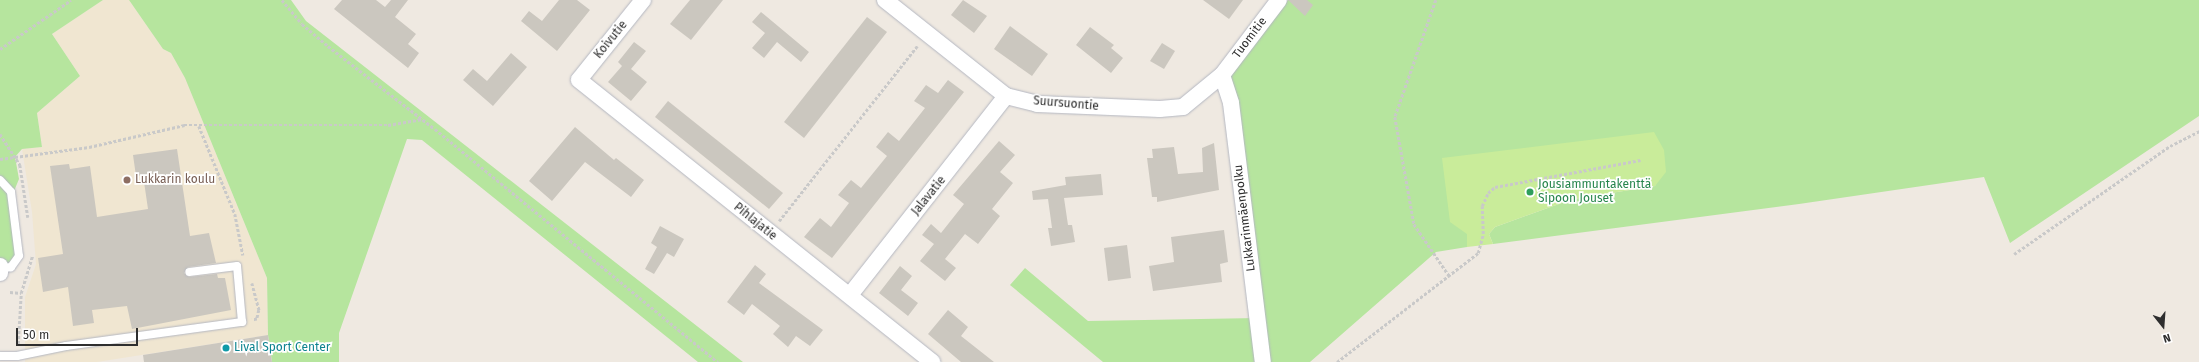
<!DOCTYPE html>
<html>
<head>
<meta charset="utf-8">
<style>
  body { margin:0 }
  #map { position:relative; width:2199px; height:362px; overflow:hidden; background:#efe9e1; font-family:"Fira Sans",sans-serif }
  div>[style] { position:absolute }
  .education>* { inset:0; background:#f0e6d1 }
  .green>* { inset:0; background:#b6e59e }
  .pitch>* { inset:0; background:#c9ec9a }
  .building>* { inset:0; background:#cbc7bf }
  .path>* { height:2.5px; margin-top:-1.25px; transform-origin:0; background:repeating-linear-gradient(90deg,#c9c9c9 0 3px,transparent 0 5px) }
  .roads { filter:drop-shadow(0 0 1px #b4b7c1) drop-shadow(0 0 1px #b4b7c1) }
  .lane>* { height:8px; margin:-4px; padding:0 4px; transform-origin:4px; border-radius:4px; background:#fff }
  .street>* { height:16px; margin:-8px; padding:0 8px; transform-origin:8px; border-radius:8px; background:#fff }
  .dots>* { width:11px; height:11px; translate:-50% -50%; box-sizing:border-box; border:2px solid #fff; border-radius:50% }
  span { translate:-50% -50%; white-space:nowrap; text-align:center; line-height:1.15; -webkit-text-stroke:3.5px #fff; paint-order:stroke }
  .street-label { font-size:12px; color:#2e2e2e }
  .education-label { font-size:12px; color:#785e54 }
  .left { translate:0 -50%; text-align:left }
  .leisure-label { font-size:12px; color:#27864d }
  .culture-label { font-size:12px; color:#0d838f }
  .north { position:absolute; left:2143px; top:306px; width:40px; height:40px; -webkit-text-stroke:3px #fff; paint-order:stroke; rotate:163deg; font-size:11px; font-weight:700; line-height:16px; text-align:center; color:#2e2e2e }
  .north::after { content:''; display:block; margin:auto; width:14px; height:18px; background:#2e2e2e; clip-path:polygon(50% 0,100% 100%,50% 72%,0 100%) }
  .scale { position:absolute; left:16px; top:328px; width:122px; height:18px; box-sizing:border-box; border:2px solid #2e2e2e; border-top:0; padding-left:5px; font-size:12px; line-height:14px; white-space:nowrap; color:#2e2e2e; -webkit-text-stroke:3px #fff; paint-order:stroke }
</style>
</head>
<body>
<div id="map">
  <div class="education">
    <i style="clip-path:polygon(103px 0,129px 0,163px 49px,171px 53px,185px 78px,267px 278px,268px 335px,97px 362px,25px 362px,25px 297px,36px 264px,32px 212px,22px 149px,42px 147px,37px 113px,80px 76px,52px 34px)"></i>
  </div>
  <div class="green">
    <i style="clip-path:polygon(0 0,103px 0,52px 34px,80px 76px,37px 113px,42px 147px,22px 149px,15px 157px,19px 179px,12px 196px,19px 256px,0 269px)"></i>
    <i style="clip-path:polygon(129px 0,291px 0,306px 21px,743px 362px,698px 362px,422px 140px,407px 139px,339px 333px,339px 362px,272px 362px,268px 335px,267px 278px,185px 78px,171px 53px,163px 49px)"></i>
    <i style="clip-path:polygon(1288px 0,2199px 0,2199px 116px,2010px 243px,1984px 177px,1799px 204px,1493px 244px,1489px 234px,1495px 227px,1573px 199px,1655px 186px,1664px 150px,1467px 234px,1467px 247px,1436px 252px,1310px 362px,1103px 362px,1010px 285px,1025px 268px,1088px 321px,1257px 318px,1225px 81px)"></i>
  </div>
  <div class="pitch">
    <i style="clip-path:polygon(1654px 132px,1664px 150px,1666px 172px,1655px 186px,1573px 199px,1495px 227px,1489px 234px,1493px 244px,1467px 247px,1467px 234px,1450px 222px,1442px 158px)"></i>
  </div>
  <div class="building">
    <i style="clip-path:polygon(342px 0,376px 0,385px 7px,391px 0,408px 0,395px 17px,416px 34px,408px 44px,419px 53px,408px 68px,334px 9px)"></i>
    <i style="clip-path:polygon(559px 0,577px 0,590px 10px,557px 51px,521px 21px,529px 11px,542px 21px)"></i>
    <i style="clip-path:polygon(690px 0,723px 0,691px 40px,670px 24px)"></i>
    <i style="clip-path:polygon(963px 0,987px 16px,974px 33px,951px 15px)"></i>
    <i style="clip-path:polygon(1203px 0,1243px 0,1229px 19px)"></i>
    <i style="clip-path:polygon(1288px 0,1307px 0,1313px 5px,1305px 16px)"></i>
    <i style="clip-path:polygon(761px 12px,809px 52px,801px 62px,777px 42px,764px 58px,752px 48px,765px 33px,752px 22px)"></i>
    <i style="clip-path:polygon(867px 17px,887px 32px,804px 138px,784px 122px)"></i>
    <i style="clip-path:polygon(1010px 26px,1048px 54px,1032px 76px,994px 49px)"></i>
    <i style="clip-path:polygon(1090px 27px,1114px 45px,1111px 48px,1123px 58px,1111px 73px,1076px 45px)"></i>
    <i style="clip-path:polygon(634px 42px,646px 51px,631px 69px,647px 82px,631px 101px,608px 82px,622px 66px,618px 62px)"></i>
    <i style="clip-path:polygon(1162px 43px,1175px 51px,1164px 69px,1150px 61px)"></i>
    <i style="clip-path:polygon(511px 53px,527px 67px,493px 106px,463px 80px,473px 69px,487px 81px)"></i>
    <i style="clip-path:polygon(948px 80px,964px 92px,832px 258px,804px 237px,820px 218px,831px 227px,849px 203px,838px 195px,851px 180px,861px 188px,887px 156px,876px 147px,888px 132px,899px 141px,925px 108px,914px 101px,926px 85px,938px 93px)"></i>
    <i style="clip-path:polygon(668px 101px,783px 193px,769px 209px,655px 117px)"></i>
    <i style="clip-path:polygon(575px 127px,614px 160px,616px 158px,644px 180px,631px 197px,585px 162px,552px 201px,529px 181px)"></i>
    <i style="clip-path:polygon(999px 141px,1015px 155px,1000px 172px,1013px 183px,992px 209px,1000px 216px,978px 244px,965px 234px,945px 259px,956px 268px,945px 281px,920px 261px,934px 244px,922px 235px,931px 224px,941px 233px,964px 204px,953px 195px)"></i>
    <i style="clip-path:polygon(1214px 143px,1219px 190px,1157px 202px,1157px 197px,1152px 197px,1147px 158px,1153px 158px,1152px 149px,1174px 147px,1178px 174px,1203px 172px,1202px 148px)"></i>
    <i style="clip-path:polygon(177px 149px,190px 236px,209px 233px,216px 263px,188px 267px,184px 273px,189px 277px,217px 274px,218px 278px,225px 278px,231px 310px,132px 329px,127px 306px,92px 310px,94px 323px,73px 326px,68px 287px,43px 292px,38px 258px,63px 254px,50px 166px,69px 164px,70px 169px,90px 166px,97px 217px,148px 209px,143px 175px,136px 176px,133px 155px)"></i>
    <i style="clip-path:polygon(1101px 174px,1103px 195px,1064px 198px,1068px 225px,1072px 225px,1075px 242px,1051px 246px,1048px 228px,1052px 228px,1048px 199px,1033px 200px,1032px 191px,1066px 185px,1065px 177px)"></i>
    <i style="clip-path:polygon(660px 226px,684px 239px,674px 257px,667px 253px,654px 274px,645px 269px,657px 247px,651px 243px)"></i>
    <i style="clip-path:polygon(1224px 230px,1228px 262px,1220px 264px,1222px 282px,1153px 291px,1149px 266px,1174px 262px,1171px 237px)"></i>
    <i style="clip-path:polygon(1127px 245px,1131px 278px,1108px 281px,1104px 248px)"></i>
    <i style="clip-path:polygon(755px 265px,766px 274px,759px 283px,823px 330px,810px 346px,796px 336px,788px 347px,773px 334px,780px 326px,752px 304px,744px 315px,727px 302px)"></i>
    <i style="clip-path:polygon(900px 266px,912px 276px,901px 290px,918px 303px,908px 316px,879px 293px)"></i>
    <i style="clip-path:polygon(948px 310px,968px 327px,961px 336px,994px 362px,961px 362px,928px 334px)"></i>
    <i style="clip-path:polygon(268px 335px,272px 362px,144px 362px,143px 355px)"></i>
  </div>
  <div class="path">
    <i style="left:282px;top:0;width:31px;rotate:50deg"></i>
    <i style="left:302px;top:24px;width:34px;rotate:40deg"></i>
    <i style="left:328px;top:46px;width:135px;rotate:37.8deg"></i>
    <i style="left:435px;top:129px;width:367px;rotate:39.5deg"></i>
    <i style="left:1436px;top:0;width:124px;rotate:109.3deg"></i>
    <i style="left:1395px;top:117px;width:109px;rotate:79.9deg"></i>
    <i style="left:1414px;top:224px;width:64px;rotate:55.8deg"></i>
    <i style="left:0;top:49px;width:86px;rotate:-34.6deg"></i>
    <i style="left:199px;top:126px;width:95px;rotate:67.8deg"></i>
    <i style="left:235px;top:214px;width:42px;rotate:79deg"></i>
    <i style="left:0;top:134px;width:37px;rotate:57deg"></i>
    <i style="left:20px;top:165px;width:53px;rotate:81.3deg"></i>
    <i style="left:0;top:159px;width:90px;rotate:-7.7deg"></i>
    <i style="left:89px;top:147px;width:98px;rotate:-13deg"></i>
    <i style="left:184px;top:125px;width:204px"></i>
    <i style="left:388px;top:125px;width:35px;rotate:-10deg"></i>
    <i style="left:779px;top:221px;width:223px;rotate:-51.7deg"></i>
    <i style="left:2014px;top:254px;width:190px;rotate:-34.7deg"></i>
    <i style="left:2170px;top:146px;width:33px;rotate:-27deg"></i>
    <i style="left:252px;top:283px;width:28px;rotate:75deg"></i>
    <i style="left:259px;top:310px;width:9px;rotate:103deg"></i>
    <i style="left:257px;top:319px;width:5px;rotate:169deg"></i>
    <i style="left:10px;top:292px;width:11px;rotate:5deg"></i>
    <i style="left:18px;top:344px;width:51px;rotate:-86.6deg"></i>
    <i style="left:21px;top:293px;width:39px;rotate:-73deg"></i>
    <i style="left:1337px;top:362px;width:178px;rotate:-37.7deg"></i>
    <i style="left:1478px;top:253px;width:20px;rotate:-75deg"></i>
    <i style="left:1483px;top:234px;width:28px;rotate:-92deg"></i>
    <i style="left:1482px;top:206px;width:14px;rotate:-65deg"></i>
    <i style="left:1488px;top:193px;width:9px;rotate:-41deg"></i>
    <i style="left:1495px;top:187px;width:148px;rotate:-10.5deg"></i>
  </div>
  <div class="roads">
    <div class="lane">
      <i style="left:0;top:180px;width:16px;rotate:47deg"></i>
      <i style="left:11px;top:192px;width:64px;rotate:82.9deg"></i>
      <i style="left:19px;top:256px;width:14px;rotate:126deg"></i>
      <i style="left:11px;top:267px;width:11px;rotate:170deg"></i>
      <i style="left:0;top:356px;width:17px"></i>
      <i style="left:17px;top:356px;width:50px;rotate:-11.5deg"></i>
      <i style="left:66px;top:346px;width:178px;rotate:-7.8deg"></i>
      <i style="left:242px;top:322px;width:56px;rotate:-95.1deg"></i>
      <i style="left:237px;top:266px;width:48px;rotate:172.9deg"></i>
    </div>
    <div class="street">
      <i style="left:643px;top:0;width:102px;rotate:128.7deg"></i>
      <i style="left:579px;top:80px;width:452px;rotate:38.6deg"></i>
      <i style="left:885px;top:0;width:154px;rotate:38.4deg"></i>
      <i style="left:1006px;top:96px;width:32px;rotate:14deg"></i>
      <i style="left:1037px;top:104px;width:123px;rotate:2.3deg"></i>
      <i style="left:1160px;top:109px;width:23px;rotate:-5deg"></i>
      <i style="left:1183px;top:107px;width:50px;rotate:-39.4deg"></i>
      <i style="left:1222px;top:75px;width:94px;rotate:-52.8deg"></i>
      <i style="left:1222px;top:75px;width:29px;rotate:72deg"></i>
      <i style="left:1231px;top:103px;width:261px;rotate:83deg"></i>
      <i style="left:0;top:266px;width:7px;rotate:90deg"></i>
      <i style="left:850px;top:295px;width:253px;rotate:-51.9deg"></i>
    </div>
  </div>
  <div class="dots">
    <i style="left:127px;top:180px;background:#8d6e63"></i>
    <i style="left:1530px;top:192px;background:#2e9e5b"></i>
    <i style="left:226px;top:348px;background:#0f9aa8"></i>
  </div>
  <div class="street-label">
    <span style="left:1250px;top:38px;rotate:-53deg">Tuomitie</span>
    <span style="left:611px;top:40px;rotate:-51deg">Koivutie</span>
    <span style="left:1066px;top:104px;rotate:5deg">Suursuontie</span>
    <span style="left:929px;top:196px;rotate:-51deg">Jalavatie</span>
    <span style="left:1245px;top:218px;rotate:-97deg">Lukkarinmäenpolku</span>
    <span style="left:755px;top:222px;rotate:39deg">Pihlajatie</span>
  </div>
  <div class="education-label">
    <span class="left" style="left:135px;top:180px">Lukkarin koulu</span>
  </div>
  <div class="leisure-label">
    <span class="left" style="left:1538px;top:192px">Jousiammuntakenttä<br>Sipoon Jouset</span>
  </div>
  <div class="culture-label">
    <span class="left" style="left:234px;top:348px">Lival Sport Center</span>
  </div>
  <div class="north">N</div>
  <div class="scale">50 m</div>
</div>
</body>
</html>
